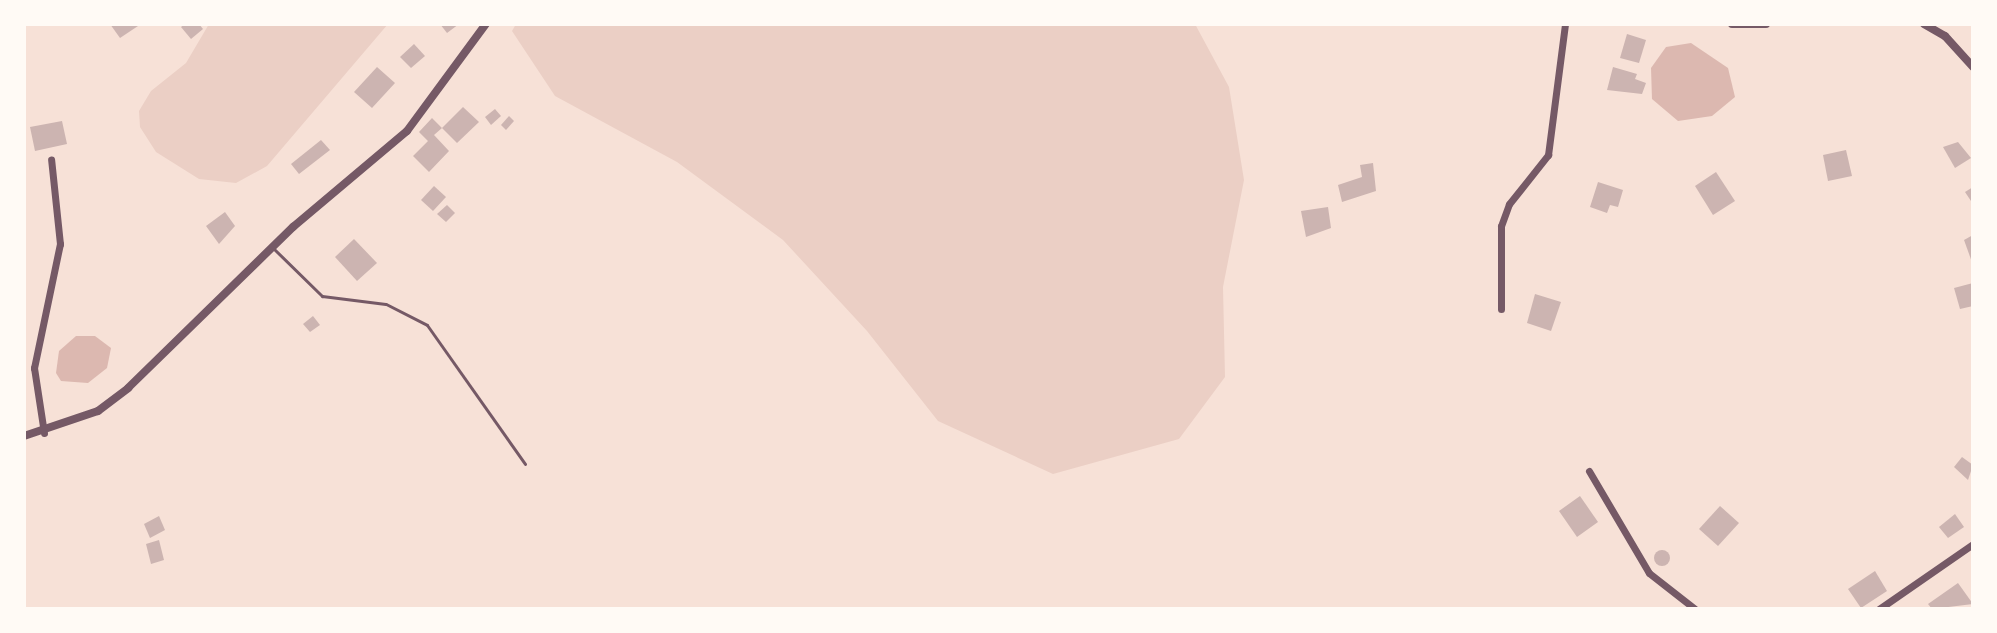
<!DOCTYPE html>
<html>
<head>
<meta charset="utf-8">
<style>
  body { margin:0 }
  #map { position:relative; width:1997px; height:633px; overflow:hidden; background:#f7e1d7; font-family:Jost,sans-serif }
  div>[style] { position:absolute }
  .green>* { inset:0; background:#ebcfc5 }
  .water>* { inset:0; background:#dcb8b0 }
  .building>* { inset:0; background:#ccb4b1 }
  .round { border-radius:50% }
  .service>* { height:3px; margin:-1.5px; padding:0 1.5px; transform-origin:1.5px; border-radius:1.5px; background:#755966 }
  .minor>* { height:7px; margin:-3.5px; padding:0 3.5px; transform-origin:3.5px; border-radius:3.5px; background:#755966 }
  .tertiary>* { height:8px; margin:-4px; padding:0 4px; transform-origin:4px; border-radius:4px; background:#755966 }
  span { translate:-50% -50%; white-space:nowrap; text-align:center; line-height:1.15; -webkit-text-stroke:8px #fffaf5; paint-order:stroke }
  .frame { position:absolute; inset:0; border:26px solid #fffaf5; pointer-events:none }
</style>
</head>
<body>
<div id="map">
  <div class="green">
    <i style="clip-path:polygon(209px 24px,388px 24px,267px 166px,236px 183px,199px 179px,156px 152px,140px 127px,139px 111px,151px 91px,186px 63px)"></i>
    <i style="clip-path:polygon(516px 24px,1195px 24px,1229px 87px,1244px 180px,1223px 287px,1225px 377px,1179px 439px,1053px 474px,938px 421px,867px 331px,783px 240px,677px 162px,555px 96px,512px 31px)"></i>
  </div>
  <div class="water">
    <i style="clip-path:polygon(1691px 43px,1728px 68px,1735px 97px,1712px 116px,1678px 121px,1652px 99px,1651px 68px,1666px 47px)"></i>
    <i style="clip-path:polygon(76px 336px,95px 336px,111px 348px,107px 368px,88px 383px,61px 381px,56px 373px,59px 351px)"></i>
  </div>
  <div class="building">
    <i style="clip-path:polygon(110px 24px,141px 24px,120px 38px)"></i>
    <i style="clip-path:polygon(185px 24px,199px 24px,203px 29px,191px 39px,181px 27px)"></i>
    <i style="clip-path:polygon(440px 24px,459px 24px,447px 33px)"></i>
    <i style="clip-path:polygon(1627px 34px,1646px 40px,1639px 63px,1620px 58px)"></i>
    <i style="clip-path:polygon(414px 44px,425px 56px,411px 68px,400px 57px)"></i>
    <i style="clip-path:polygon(377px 67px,395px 83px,372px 108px,354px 92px)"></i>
    <i style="clip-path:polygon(1613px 67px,1637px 74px,1635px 79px,1646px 83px,1642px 94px,1607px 90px)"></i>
    <i style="clip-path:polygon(463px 107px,479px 122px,457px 143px,442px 128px)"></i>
    <i style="clip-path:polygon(495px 109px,501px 116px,491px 125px,485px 117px)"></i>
    <i style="clip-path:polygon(509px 116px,514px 121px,506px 130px,501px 125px)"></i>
    <i style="clip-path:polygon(432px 118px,442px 128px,434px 135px,449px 151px,429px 172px,413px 156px,428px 141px,419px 132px)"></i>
    <i style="clip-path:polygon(62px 121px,67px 144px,35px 151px,30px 127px)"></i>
    <i style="clip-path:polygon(321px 140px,330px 150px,299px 174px,291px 164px)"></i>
    <i style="clip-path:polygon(1958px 142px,1971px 158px,1955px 168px,1943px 147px)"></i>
    <i style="clip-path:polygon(1846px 150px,1852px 176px,1828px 181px,1823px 155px)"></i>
    <i style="clip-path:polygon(1373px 163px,1376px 191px,1342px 202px,1338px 185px,1362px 177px,1360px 165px)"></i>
    <i style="clip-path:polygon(1716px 172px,1735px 201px,1713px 215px,1695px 186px)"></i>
    <i style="clip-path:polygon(1598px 182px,1623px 190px,1618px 207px,1610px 205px,1607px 213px,1590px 207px)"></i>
    <i style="clip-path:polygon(434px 186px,446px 197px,433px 211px,421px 200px)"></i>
    <i style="clip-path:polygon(1973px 187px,1973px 204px,1965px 192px)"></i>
    <i style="clip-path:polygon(447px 205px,455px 213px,446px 222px,437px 214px)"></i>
    <i style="clip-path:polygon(1328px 207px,1331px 228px,1306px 237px,1301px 211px)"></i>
    <i style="clip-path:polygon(225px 212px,235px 226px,219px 244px,206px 226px)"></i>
    <i style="clip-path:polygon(1973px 235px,1973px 265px,1964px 240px)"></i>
    <i style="clip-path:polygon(354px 239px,377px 263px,357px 281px,335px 257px)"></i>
    <i style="clip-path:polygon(1973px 283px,1973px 306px,1960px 309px,1954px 288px)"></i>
    <i style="clip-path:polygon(1535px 294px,1561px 302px,1551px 331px,1527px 323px)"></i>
    <i style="clip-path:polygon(313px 316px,320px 325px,310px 332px,303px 324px)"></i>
    <i style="clip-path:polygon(1962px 457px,1973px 465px,1968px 480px,1954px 467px)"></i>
    <i style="clip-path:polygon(1580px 496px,1598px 522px,1577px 537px,1559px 511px)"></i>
    <i style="clip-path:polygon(1720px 506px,1739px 523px,1718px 546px,1699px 529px)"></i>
    <i style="clip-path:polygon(1955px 514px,1964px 527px,1948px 538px,1939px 527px)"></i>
    <i style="clip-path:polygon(159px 516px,165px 530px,150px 538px,144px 524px)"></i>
    <i style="clip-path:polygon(159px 540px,164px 560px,151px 564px,146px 544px)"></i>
    <i class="round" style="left:1654px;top:550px;width:16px;height:16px"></i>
    <i style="clip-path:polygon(1875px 571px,1887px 591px,1861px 608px,1848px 589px)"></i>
    <i style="clip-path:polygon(1958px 583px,1973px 604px,1932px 609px,1928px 604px)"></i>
  </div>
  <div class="service">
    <i style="left:273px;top:248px;width:69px;rotate:44.4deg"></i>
    <i style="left:322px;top:296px;width:64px;rotate:7.1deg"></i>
    <i style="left:386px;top:304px;width:46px;rotate:27.1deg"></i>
    <i style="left:427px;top:325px;width:170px;rotate:54.8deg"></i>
  </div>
  <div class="minor">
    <i style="left:1501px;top:309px;width:83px;rotate:-90deg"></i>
    <i style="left:1501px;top:226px;width:23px;rotate:-70deg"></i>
    <i style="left:1509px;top:204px;width:63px;rotate:-51.5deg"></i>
    <i style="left:1548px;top:155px;width:132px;rotate:-82.6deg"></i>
    <i style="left:44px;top:433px;width:66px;rotate:-98.7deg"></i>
    <i style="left:34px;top:368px;width:127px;rotate:-78.2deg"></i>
    <i style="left:60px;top:244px;width:85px;rotate:-96deg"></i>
    <i style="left:1589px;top:471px;width:118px;rotate:59.5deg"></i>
    <i style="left:1649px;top:573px;width:58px;rotate:38deg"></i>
    <i style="left:1879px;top:609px;width:114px;rotate:-34.7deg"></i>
  </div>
  <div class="tertiary">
    <i style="left:1732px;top:24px;width:34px"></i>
    <i style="left:1924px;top:24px;width:24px;rotate:30deg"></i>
    <i style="left:1945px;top:36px;width:42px;rotate:47.9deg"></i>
    <i style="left:24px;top:436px;width:78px;rotate:-18.7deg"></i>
    <i style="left:98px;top:411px;width:38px;rotate:-37deg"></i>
    <i style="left:128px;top:388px;width:231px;rotate:-44.3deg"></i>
    <i style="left:293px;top:227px;width:149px;rotate:-40.1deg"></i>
    <i style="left:407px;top:131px;width:133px;rotate:-53.6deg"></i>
  </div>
  <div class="frame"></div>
</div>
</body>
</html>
